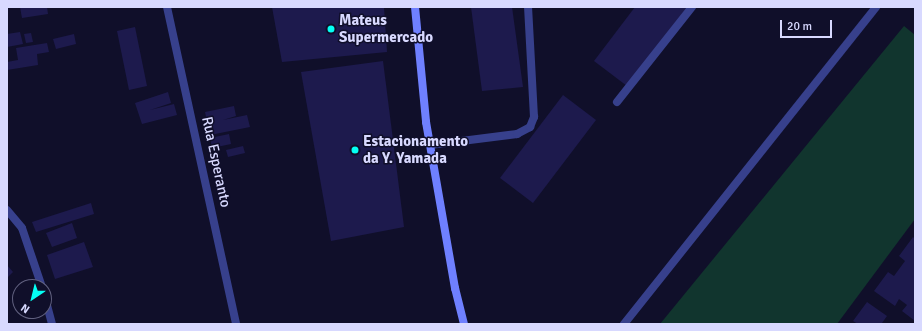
<!DOCTYPE html>
<html>
<head>
<meta charset="utf-8">
<style>
  body { margin:0 }
  #map { position:relative; width:922px; height:331px; overflow:hidden; background:#100f2a; font-family:Signika,sans-serif }
  div>[style] { position:absolute }
  .green>* { inset:0; background:#11352e }
  .building>* { inset:0; background:#1d1a4d }
  .lane>* { height:8px; margin:-4px; padding:0 4px; transform-origin:4px; border-radius:4px; background:#37408c }
  .street>* { height:8px; margin:-4px; padding:0 4px; transform-origin:4px; border-radius:4px; background:#37408c }
  .secondary>* { height:8px; margin:-4px; padding:0 4px; transform-origin:4px; border-radius:4px; background:#6f80ff }
  .dots>* { width:11px; height:11px; translate:-50% -50%; box-sizing:border-box; border:2px solid #100f2a; border-radius:50% }
  span { translate:-50% -50%; white-space:nowrap; text-align:center; line-height:1.15; -webkit-text-stroke:3px #100f2a; paint-order:stroke }
  .poi-label { font-size:15px; color:#d8d9ff; font-weight:700 }
  .left { translate:0 -50%; text-align:left }
  .street-label { font-size:15px; color:#d8d9ff }
  .frame { position:absolute; inset:0; border:8px solid #d8d9ff; pointer-events:none }
  .north { position:absolute; left:12px; top:279px; width:40px; height:40px; box-sizing:border-box; background:#100f2a; border:1px solid #60607f; border-radius:50%; rotate:215deg; font-size:11px; font-weight:700; line-height:16px; text-align:center; color:#d8d9ff }
  .north::after { content:''; display:block; margin:auto; width:14px; height:18px; background:#04fff4; clip-path:polygon(50% 0,100% 100%,50% 72%,0 100%) }
  .scale { position:absolute; left:780px; top:20px; width:52px; height:18px; box-sizing:border-box; border:2px solid #d8d9ff; border-top:0; padding-left:5px; font-size:12px; line-height:14px; white-space:nowrap; color:#d8d9ff; -webkit-text-stroke:3px #100f2a; paint-order:stroke }
</style>
</head>
<body>
<div id="map">
  <div class="green">
    <i style="clip-path:polygon(904px 26px,915px 35px,915px 219px,837px 324px,660px 324px)"></i>
  </div>
  <div class="building">
    <i style="clip-path:polygon(20px 7px,47px 7px,48px 14px,22px 18px)"></i>
    <i style="clip-path:polygon(272px 7px,384px 7px,387px 52px,282px 62px)"></i>
    <i style="clip-path:polygon(471px 7px,512px 7px,523px 87px,482px 91px)"></i>
    <i style="clip-path:polygon(635px 7px,687px 7px,627px 86px,594px 61px)"></i>
    <i style="clip-path:polygon(135px 27px,147px 86px,129px 90px,117px 31px)"></i>
    <i style="clip-path:polygon(20px 32px,23px 44px,7px 47px,7px 34px)"></i>
    <i style="clip-path:polygon(31px 33px,33px 42px,26px 43px,24px 34px)"></i>
    <i style="clip-path:polygon(74px 34px,76px 44px,56px 49px,53px 39px)"></i>
    <i style="clip-path:polygon(47px 43px,49px 52px,37px 54px,38px 65px,7px 70px,7px 62px,18px 60px,16px 48px)"></i>
    <i style="clip-path:polygon(383px 61px,404px 227px,331px 241px,301px 72px)"></i>
    <i style="clip-path:polygon(168px 92px,171px 103px,150px 110px,174px 104px,177px 115px,142px 124px,135px 103px)"></i>
    <i style="clip-path:polygon(563px 95px,596px 120px,533px 203px,500px 178px)"></i>
    <i style="clip-path:polygon(234px 106px,236px 116px,223px 120px,247px 115px,250px 127px,210px 135px,205px 112px)"></i>
    <i style="clip-path:polygon(229px 134px,231px 144px,212px 148px,210px 138px)"></i>
    <i style="clip-path:polygon(243px 146px,245px 153px,228px 157px,226px 150px)"></i>
    <i style="clip-path:polygon(91px 203px,94px 214px,36px 232px,32px 222px)"></i>
    <i style="clip-path:polygon(72px 223px,77px 238px,52px 247px,46px 233px)"></i>
    <i style="clip-path:polygon(913px 237px,915px 239px,915px 321px,902px 311px,907px 305px,899px 299px,895px 306px,874px 291px,888px 272px,894px 276px,905px 261px,899px 256px)"></i>
    <i style="clip-path:polygon(84px 242px,93px 267px,55px 279px,47px 255px)"></i>
    <i style="clip-path:polygon(7px 265px,13px 272px,7px 278px)"></i>
    <i style="clip-path:polygon(867px 302px,887px 316px,882px 323px,884px 324px,858px 324px,853px 321px)"></i>
  </div>
  <div class="lane">
    <i style="left:617px;top:102px;width:121px;rotate:-51.7deg"></i>
    <i style="left:430px;top:145px;width:88px;rotate:-7.2deg"></i>
    <i style="left:517px;top:134px;width:15px;rotate:-28deg"></i>
    <i style="left:530px;top:127px;width:11px;rotate:-68deg"></i>
    <i style="left:534px;top:117px;width:110px;rotate:-93.1deg"></i>
    <i style="left:624px;top:324px;width:405px;rotate:-51.5deg"></i>
  </div>
  <div class="street">
    <i style="left:167px;top:7px;width:324px;rotate:77.7deg"></i>
    <i style="left:7px;top:210px;width:23px;rotate:50deg"></i>
    <i style="left:22px;top:228px;width:62px;rotate:71.3deg"></i>
    <i style="left:44px;top:294px;width:31px;rotate:75deg"></i>
  </div>
  <div class="secondary">
    <i style="left:415px;top:7px;width:116px;rotate:84.5deg"></i>
    <i style="left:426px;top:122px;width:169px;rotate:80.1deg"></i>
    <i style="left:455px;top:288px;width:37px;rotate:76deg"></i>
  </div>
  <div class="dots">
    <i style="left:331px;top:29px;background:#04fff4"></i>
    <i style="left:355px;top:150px;background:#04fff4"></i>
  </div>
  <div class="poi-label">
    <span class="left" style="left:339px;top:29px">Mateus<br>Supermercado</span>
    <span class="left" style="left:363px;top:150px">Estacionamento<br>da Y. Yamada</span>
  </div>
  <div class="street-label">
    <span style="left:216px;top:162px;rotate:78deg">Rua Esperanto</span>
  </div>
  <div class="frame"></div>
  <div class="north">N</div>
  <div class="scale">20 m</div>
</div>
</body>
</html>
